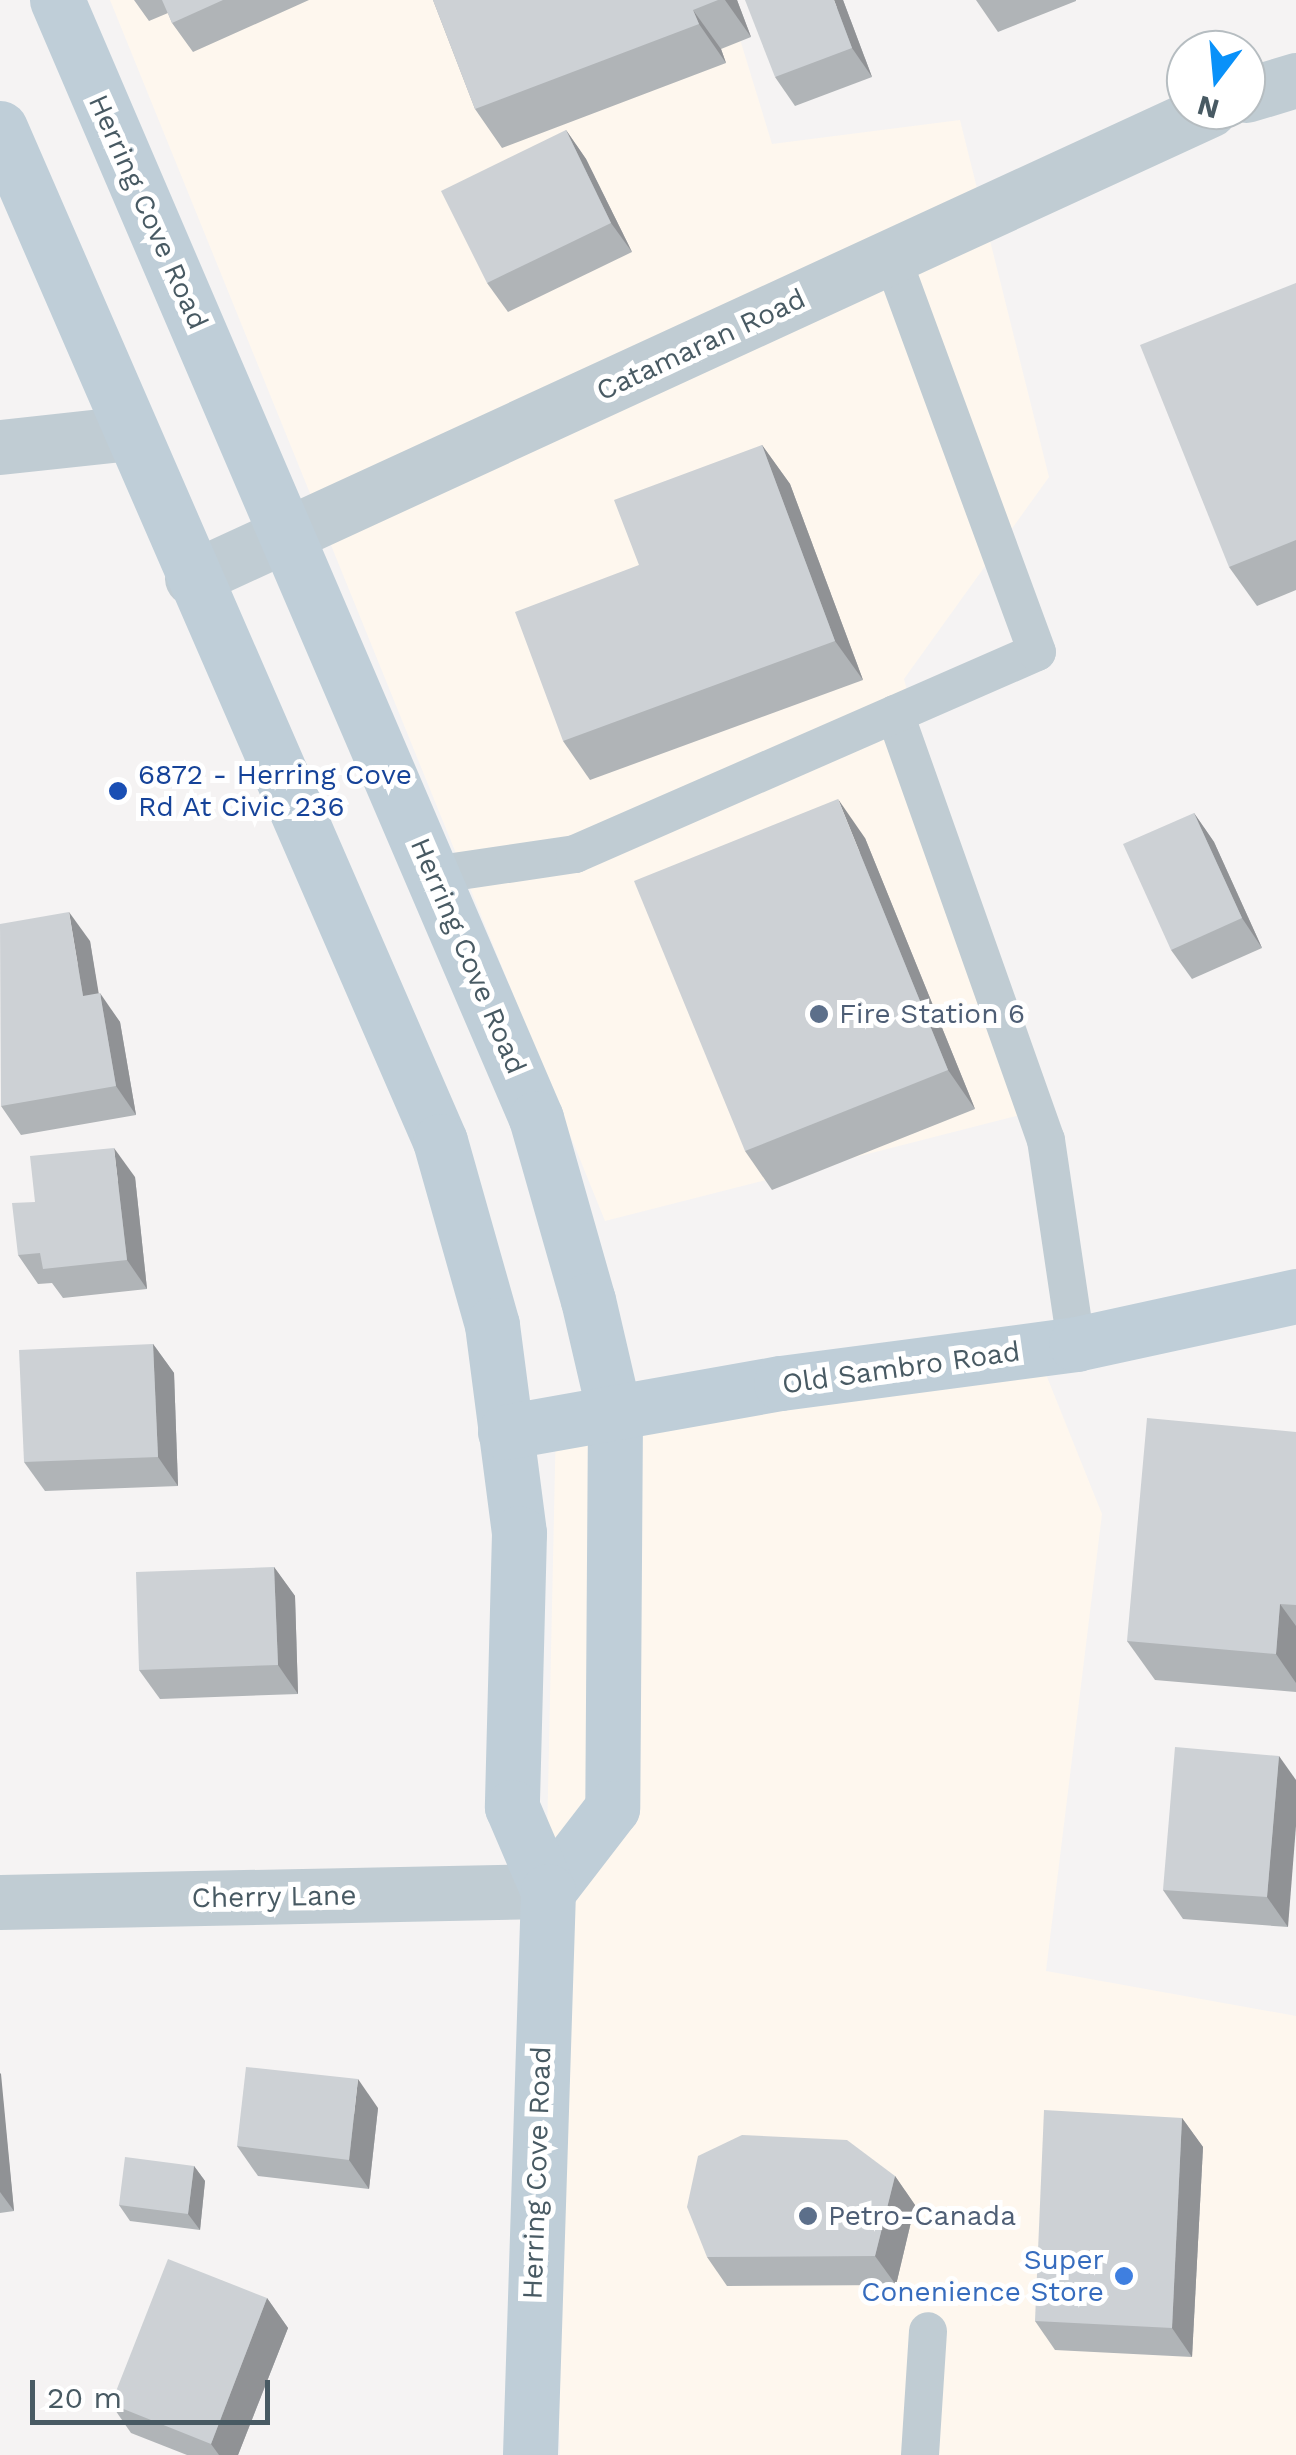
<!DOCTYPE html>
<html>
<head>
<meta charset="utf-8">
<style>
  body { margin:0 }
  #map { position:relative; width:1296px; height:2455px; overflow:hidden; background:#f5f3f3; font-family:"Work Sans",sans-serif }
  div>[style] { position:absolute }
  .commercial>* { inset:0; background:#fef7ee }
  .service>* { height:38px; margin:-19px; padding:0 19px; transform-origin:19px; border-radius:19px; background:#c0ccd3 }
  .minor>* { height:55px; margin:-27.5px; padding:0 27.5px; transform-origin:27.5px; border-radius:27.5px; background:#c0ccd3 }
  .secondary>* { height:55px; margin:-27.5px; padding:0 27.5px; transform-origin:27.5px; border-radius:27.5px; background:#bfced8 }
  .wall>* { inset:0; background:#b0b4b7 }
  .shaded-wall>* { inset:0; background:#909295 }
  .building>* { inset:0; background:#cdd1d5 }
  .dots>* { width:28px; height:28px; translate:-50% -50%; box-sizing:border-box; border:5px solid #fff; border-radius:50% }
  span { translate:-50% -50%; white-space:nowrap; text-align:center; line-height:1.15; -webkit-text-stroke:10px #fff; paint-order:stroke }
  .street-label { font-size:28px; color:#485a63 }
  .transit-label { font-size:28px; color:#164399 }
  .left { translate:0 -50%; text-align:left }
  .service-label { font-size:28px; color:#4e5e75 }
  .shop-label { font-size:28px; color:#366cbe }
  .right { translate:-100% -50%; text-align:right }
  .north { position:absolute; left:1166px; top:30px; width:100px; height:100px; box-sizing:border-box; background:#fff; border:2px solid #b6bdc1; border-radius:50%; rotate:196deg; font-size:28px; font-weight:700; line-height:40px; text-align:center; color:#485a63 }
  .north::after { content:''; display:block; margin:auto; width:35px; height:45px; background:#0991f9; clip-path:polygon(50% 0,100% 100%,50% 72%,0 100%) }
  .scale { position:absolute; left:30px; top:2380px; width:240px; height:45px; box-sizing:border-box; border:5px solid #485a63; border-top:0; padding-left:12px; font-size:30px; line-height:35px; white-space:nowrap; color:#485a63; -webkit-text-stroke:8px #fff; paint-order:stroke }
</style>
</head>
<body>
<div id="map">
  <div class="commercial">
    <i style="clip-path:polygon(110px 0,728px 0,772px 144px,960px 120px,1049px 477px,904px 679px,1020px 1115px,605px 1221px)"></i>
    <i style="clip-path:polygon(1027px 1327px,1102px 1514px,1046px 1971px,1296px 2016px,1296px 2455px,560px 2455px,545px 1929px,556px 1421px)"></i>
  </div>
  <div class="service">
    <i style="left:895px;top:714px;width:452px;rotate:70.5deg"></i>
    <i style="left:1046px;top:1140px;width:206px;rotate:81.6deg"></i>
    <i style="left:433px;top:875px;width:144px;rotate:-8.4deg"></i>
    <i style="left:575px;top:854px;width:504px;rotate:-23.62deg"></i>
    <i style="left:1037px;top:652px;width:423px;rotate:-110.2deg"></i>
    <i style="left:920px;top:2455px;width:124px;rotate:-86.3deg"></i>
  </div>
  <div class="minor">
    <i style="left:1246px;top:95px;width:52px;rotate:-16.7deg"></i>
    <i style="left:0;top:447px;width:129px;rotate:-6.2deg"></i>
    <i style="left:192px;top:578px;width:1120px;rotate:-24.71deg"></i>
    <i style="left:0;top:1902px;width:548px;rotate:-1.15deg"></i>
  </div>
  <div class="secondary">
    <i style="left:57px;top:0;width:1216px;rotate:66.81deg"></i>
    <i style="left:536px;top:1118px;width:189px;rotate:74.1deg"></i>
    <i style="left:588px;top:1300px;width:119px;rotate:76.9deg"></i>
    <i style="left:615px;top:1416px;width:392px;rotate:90.4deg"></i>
    <i style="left:612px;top:1808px;width:105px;rotate:127.6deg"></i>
    <i style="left:0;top:128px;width:1104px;rotate:66.52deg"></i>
    <i style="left:440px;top:1141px;width:191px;rotate:74.2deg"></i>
    <i style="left:492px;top:1325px;width:210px;rotate:82.6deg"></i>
    <i style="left:519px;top:1533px;width:274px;rotate:91.5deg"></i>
    <i style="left:512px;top:1807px;width:91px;rotate:66.8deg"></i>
    <i style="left:548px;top:1891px;width:564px;rotate:91.83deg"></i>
    <i style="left:505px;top:1432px;width:280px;rotate:-10.1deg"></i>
    <i style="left:781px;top:1383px;width:298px;rotate:-7.5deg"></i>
    <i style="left:1076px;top:1344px;width:225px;rotate:-12.3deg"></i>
  </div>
  <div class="wall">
    <i style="clip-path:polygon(134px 0,309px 0,193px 52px,172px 23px,168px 13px,149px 21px)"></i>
    <i style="clip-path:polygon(433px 0,737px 0,751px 37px,721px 49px,726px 63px,502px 148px,475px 109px)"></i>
    <i style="clip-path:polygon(843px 0,872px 77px,795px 106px,775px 77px)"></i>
    <i style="clip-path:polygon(976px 0,1076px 0,1076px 1px,998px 32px)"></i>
    <i style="clip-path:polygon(566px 130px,586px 159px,632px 252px,508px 312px,487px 283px)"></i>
    <i style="clip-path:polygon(1296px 283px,1296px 590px,1257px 606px,1229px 567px)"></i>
    <i style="clip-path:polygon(762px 445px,790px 484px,863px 680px,590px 780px,563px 741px,639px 565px)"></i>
    <i style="clip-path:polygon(1194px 813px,1214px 842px,1262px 948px,1192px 979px,1171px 950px)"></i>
    <i style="clip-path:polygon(865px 838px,975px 1109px,772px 1190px,745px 1151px)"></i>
    <i style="clip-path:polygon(90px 941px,98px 993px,120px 1022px,136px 1115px,21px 1135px,1px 1106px)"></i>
    <i style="clip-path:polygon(135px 1177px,147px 1289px,63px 1298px,52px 1283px,38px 1284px,18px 1255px,35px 1202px)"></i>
    <i style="clip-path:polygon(153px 1344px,174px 1373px,178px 1486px,45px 1491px,24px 1462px)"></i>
    <i style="clip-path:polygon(1296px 1432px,1296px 1692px,1155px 1680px,1127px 1641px)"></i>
    <i style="clip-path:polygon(274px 1567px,295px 1596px,298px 1694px,160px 1699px,139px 1670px)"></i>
    <i style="clip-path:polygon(1279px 1756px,1288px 1927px,1183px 1919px,1163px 1890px)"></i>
    <i style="clip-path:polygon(0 2073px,14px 2211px,0 2213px)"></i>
    <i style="clip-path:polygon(378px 2108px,369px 2189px,258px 2176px,237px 2146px)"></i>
    <i style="clip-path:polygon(1182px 2118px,1203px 2147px,1192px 2357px,1055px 2350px,1035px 2321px)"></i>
    <i style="clip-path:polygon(194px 2166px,205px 2181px,200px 2230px,130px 2221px,119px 2205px)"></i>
    <i style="clip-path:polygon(895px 2176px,915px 2205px,896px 2285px,727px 2286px,707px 2257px)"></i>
    <i style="clip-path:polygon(267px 2298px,288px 2328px,238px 2455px,187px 2455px,131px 2433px,111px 2404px)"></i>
  </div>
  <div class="shaded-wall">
    <i style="clip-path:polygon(725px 0,737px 0,751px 37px)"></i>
    <i style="clip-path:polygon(834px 0,843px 0,872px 77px,852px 48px)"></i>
    <i style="clip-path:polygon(693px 10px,721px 49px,726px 63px,699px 24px)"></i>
    <i style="clip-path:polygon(566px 130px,586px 159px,632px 252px,611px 223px)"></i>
    <i style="clip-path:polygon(762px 445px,790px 484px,863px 680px,835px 641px)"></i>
    <i style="clip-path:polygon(838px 799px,865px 838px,975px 1109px,948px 1070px)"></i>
    <i style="clip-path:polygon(1194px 813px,1214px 842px,1262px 948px,1242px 918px)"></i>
    <i style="clip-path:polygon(69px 912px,90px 941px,104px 1025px,83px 996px)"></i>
    <i style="clip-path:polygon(100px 993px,120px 1022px,136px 1115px,116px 1086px)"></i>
    <i style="clip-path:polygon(114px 1148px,135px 1177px,147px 1289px,127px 1260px)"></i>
    <i style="clip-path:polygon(153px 1344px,174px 1373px,178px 1486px,158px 1457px)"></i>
    <i style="clip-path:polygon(274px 1567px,295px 1596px,298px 1694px,278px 1665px)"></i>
    <i style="clip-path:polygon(1280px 1604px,1296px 1626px,1296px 1683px,1276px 1654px)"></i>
    <i style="clip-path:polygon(1279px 1756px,1296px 1780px,1296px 1826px,1288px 1927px,1267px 1897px)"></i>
    <i style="clip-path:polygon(0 2073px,1px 2074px,14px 2211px,0 2192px)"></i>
    <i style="clip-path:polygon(358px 2079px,378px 2108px,369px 2189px,349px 2160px)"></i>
    <i style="clip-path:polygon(1182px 2118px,1203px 2147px,1192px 2357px,1172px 2328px)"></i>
    <i style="clip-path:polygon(194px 2166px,205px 2181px,200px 2230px,188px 2214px)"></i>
    <i style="clip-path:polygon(895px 2176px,915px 2205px,896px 2285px,875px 2256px)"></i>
    <i style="clip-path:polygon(267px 2298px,288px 2328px,238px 2455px,219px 2455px,211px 2444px)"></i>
  </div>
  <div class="building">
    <i style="clip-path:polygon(162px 0,223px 0,172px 23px)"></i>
    <i style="clip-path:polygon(433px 0,718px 0,693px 10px,699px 24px,475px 109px)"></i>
    <i style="clip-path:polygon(745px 0,834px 0,852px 48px,775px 77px)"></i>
    <i style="clip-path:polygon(566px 130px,611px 223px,487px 283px,441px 191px)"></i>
    <i style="clip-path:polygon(1296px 283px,1296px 540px,1229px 567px,1140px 345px)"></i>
    <i style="clip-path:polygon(762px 445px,835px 641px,563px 741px,515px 612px,639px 565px,614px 500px)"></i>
    <i style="clip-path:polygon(838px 799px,948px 1070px,745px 1151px,634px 881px)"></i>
    <i style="clip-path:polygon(1194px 813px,1242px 918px,1171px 950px,1123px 844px)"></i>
    <i style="clip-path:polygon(69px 912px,83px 996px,100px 993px,116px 1086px,1px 1106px,0 924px)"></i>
    <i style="clip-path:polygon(114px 1148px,127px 1260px,43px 1269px,40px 1253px,18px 1255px,12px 1203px,35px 1202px,30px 1156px)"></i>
    <i style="clip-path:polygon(153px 1344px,158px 1457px,24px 1462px,19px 1350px)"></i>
    <i style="clip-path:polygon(1147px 1418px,1296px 1432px,1296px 1605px,1280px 1604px,1276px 1654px,1127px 1641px)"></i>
    <i style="clip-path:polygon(274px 1567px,278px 1665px,139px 1670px,136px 1572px)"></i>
    <i style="clip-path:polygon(1175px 1747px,1279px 1756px,1267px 1897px,1163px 1890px)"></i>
    <i style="clip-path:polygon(246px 2067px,358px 2079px,349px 2160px,237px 2146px)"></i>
    <i style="clip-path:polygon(1044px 2110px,1182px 2118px,1172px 2328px,1035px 2321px)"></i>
    <i style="clip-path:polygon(742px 2135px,847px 2140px,895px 2176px,875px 2256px,707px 2257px,687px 2207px,698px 2156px)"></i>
    <i style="clip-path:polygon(125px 2157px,194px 2166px,188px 2214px,119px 2205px)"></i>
    <i style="clip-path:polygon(168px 2259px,267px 2298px,211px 2444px,111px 2404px)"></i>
  </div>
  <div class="dots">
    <i style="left:118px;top:791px;background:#1a4fb4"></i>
    <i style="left:819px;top:1014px;background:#5c6f8a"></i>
    <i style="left:808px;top:2216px;background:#5c6f8a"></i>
    <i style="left:1124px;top:2276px;background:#3f7fe0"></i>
  </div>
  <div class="street-label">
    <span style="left:148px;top:212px;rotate:66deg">Herring Cove Road</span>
    <span style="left:701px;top:345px;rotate:-25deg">Catamaran Road</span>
    <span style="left:468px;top:956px;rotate:67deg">Herring Cove Road</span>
    <span style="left:901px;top:1368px;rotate:-8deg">Old Sambro Road</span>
    <span style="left:274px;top:1897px;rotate:-1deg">Cherry Lane</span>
    <span style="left:537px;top:2173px;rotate:-88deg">Herring Cove Road</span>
  </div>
  <div class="transit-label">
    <span class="left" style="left:138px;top:791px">6872 - Herring Cove<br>Rd At Civic 236</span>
  </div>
  <div class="service-label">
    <span class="left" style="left:839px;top:1014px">Fire Station 6</span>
    <span class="left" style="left:828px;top:2216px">Petro-Canada</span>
  </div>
  <div class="shop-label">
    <span class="right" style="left:1104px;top:2276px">Super<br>Conenience Store</span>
  </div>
  <div class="north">N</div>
  <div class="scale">20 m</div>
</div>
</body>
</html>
